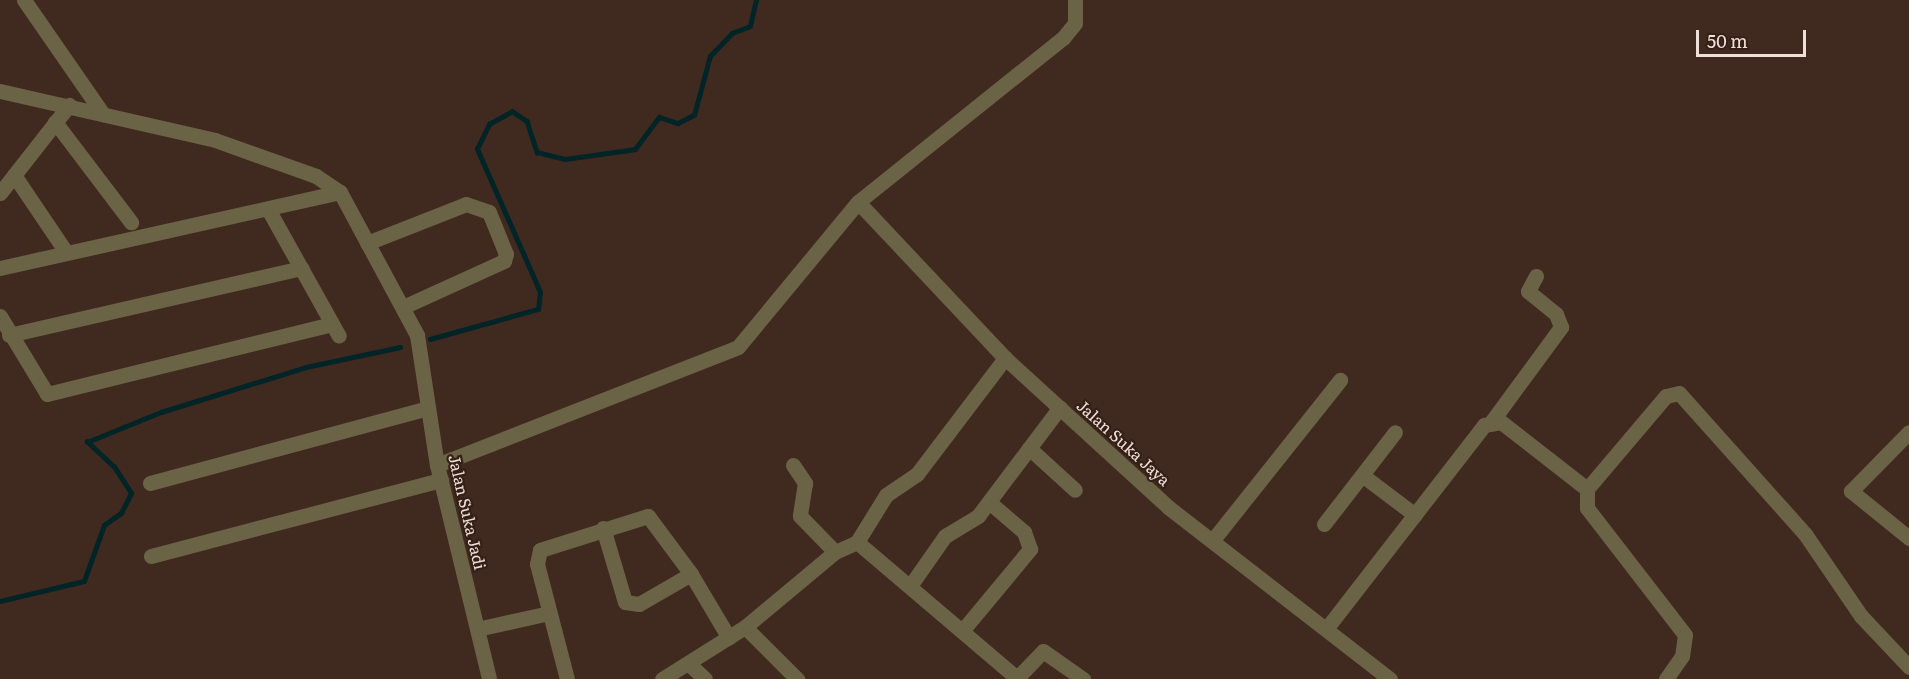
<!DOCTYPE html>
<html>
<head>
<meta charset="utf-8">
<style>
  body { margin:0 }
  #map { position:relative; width:1909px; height:679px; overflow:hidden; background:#402a20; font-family:Literata,serif }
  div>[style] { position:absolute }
  .stream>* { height:4.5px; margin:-2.25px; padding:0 2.25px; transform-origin:2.25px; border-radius:2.25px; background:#012426 }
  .minor>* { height:15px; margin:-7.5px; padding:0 7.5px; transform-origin:7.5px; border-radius:7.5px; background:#6b6346 }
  span { translate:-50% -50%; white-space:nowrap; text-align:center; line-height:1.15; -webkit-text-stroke:4.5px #352016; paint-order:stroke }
  .street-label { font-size:16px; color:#efdfd9 }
  .scale { position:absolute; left:1696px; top:30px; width:110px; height:27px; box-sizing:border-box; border:3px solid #efdfd9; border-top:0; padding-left:8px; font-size:18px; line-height:21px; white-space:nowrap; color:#efdfd9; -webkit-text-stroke:4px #352016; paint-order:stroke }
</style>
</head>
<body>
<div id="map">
  <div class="stream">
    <i style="left:430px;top:339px;width:112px;rotate:-15.5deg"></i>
    <i style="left:538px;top:309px;width:17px;rotate:-83deg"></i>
    <i style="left:540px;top:292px;width:156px;rotate:-113.8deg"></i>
    <i style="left:477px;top:149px;width:28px;rotate:-64deg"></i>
    <i style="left:489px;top:124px;width:26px;rotate:-29deg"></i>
    <i style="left:512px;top:111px;width:18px;rotate:34deg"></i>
    <i style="left:527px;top:121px;width:33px;rotate:72deg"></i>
    <i style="left:537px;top:152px;width:29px;rotate:14deg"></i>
    <i style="left:565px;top:159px;width:71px;rotate:-8.1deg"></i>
    <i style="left:635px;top:149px;width:40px;rotate:-53deg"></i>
    <i style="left:659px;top:117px;width:20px;rotate:18deg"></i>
    <i style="left:678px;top:123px;width:18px;rotate:-27deg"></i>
    <i style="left:694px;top:115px;width:61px;rotate:-74.8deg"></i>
    <i style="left:710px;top:56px;width:32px;rotate:-46deg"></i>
    <i style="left:732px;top:33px;width:19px;rotate:-21deg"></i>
    <i style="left:750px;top:26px;width:27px;rotate:-77deg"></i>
    <i style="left:0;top:601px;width:86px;rotate:-13.4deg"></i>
    <i style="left:84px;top:581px;width:59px;rotate:-70.3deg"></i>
    <i style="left:104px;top:525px;width:21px;rotate:-35deg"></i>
    <i style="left:121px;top:513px;width:22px;rotate:-63deg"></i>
    <i style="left:131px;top:493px;width:31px;rotate:-123deg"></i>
    <i style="left:114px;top:467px;width:37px;rotate:-137deg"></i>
    <i style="left:87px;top:442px;width:80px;rotate:-22.1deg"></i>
    <i style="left:161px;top:412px;width:152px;rotate:-17.2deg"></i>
    <i style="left:306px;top:367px;width:96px;rotate:-12deg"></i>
  </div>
  <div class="minor">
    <i style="left:24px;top:0;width:139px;rotate:55.3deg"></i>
    <i style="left:0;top:91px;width:221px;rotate:12.8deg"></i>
    <i style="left:215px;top:140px;width:107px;rotate:19.6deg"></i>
    <i style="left:316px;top:176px;width:29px;rotate:34deg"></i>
    <i style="left:340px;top:192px;width:162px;rotate:61.7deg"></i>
    <i style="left:417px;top:335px;width:132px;rotate:81.3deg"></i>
    <i style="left:437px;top:465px;width:220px;rotate:76.3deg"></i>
    <i style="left:55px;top:122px;width:126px;rotate:52.8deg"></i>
    <i style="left:14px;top:175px;width:93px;rotate:56deg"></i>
    <i style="left:0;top:193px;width:112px;rotate:-51.9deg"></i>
    <i style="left:858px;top:202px;width:214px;rotate:46.7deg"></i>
    <i style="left:1005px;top:358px;width:221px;rotate:42.4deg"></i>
    <i style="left:1168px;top:507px;width:281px;rotate:37.8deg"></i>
    <i style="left:268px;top:209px;width:145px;rotate:60.8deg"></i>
    <i style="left:367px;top:243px;width:106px;rotate:-21.5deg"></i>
    <i style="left:466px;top:204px;width:24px;rotate:19deg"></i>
    <i style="left:489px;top:212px;width:45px;rotate:68deg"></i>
    <i style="left:506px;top:254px;width:7px;rotate:106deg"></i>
    <i style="left:504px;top:261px;width:111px;rotate:155.5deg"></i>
    <i style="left:0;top:268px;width:348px;rotate:-12.6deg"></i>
    <i style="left:0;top:316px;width:91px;rotate:58.9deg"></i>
    <i style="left:47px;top:394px;width:292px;rotate:-13.8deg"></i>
    <i style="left:9px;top:335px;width:300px;rotate:-12.9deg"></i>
    <i style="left:1492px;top:421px;width:117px;rotate:-53.7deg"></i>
    <i style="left:1561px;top:327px;width:14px;rotate:-111deg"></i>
    <i style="left:1556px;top:314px;width:36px;rotate:-141deg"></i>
    <i style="left:1528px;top:291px;width:17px;rotate:-62deg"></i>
    <i style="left:1909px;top:432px;width:83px;rotate:134.5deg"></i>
    <i style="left:1851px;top:491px;width:75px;rotate:39deg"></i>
    <i style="left:1029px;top:448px;width:62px;rotate:42.4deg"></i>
    <i style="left:437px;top:465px;width:323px;rotate:-21.4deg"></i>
    <i style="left:738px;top:347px;width:188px;rotate:-50.4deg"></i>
    <i style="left:858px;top:202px;width:263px;rotate:-38.7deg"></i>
    <i style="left:1063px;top:38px;width:19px;rotate:-51deg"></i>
    <i style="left:1075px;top:23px;width:23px;rotate:-90deg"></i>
    <i style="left:793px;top:465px;width:22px;rotate:56deg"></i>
    <i style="left:805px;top:483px;width:33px;rotate:99deg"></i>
    <i style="left:800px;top:516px;width:50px;rotate:45.8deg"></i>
    <i style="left:1362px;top:475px;width:66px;rotate:37deg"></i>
    <i style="left:150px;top:483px;width:288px;rotate:-15.1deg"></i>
    <i style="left:1587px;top:489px;width:19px;rotate:90deg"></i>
    <i style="left:1587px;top:508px;width:160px;rotate:52.3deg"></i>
    <i style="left:1685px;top:635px;width:21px;rotate:98deg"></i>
    <i style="left:1682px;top:656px;width:28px;rotate:125deg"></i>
    <i style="left:1324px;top:524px;width:116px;rotate:-52.3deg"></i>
    <i style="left:603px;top:528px;width:77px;rotate:73.4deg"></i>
    <i style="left:625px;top:602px;width:14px;rotate:8deg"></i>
    <i style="left:639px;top:604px;width:60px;rotate:-30deg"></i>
    <i style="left:691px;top:574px;width:74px;rotate:59.3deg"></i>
    <i style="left:1212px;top:541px;width:206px;rotate:-51.5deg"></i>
    <i style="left:857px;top:542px;width:55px;rotate:-58.3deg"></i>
    <i style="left:886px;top:495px;width:37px;rotate:-34deg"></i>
    <i style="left:917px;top:474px;width:146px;rotate:-52.8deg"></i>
    <i style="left:151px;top:556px;width:300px;rotate:-14.7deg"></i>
    <i style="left:910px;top:586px;width:61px;rotate:-55deg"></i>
    <i style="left:945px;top:536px;width:39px;rotate:-31deg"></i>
    <i style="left:978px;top:516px;width:136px;rotate:-53deg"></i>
    <i style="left:745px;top:627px;width:74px;rotate:45deg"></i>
    <i style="left:477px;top:629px;width:74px;rotate:-12.5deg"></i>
    <i style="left:1326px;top:629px;width:258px;rotate:-52.2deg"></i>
    <i style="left:1484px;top:425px;width:17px;rotate:-10deg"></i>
    <i style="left:1501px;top:422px;width:109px;rotate:37.9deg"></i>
    <i style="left:1587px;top:489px;width:122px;rotate:-49.7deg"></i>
    <i style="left:1666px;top:396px;width:13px;rotate:-13deg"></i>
    <i style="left:1679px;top:393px;width:189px;rotate:48.2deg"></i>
    <i style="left:1805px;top:534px;width:99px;rotate:55.7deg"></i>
    <i style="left:1861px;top:616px;width:70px;rotate:46.7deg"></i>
    <i style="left:962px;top:631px;width:107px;rotate:-50.3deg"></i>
    <i style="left:1030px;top:549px;width:18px;rotate:-109deg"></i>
    <i style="left:1024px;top:532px;width:46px;rotate:-139.4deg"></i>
    <i style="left:689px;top:664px;width:22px;rotate:43deg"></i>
    <i style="left:567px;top:679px;width:119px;rotate:-104.6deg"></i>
    <i style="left:537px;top:564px;width:14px;rotate:-78deg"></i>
    <i style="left:540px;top:550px;width:113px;rotate:-17.5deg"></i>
    <i style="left:648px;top:516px;width:72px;rotate:53.4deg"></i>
    <i style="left:662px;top:679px;width:98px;rotate:-32.1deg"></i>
    <i style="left:745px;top:627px;width:117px;rotate:-39.8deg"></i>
    <i style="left:835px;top:552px;width:24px;rotate:-24deg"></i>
    <i style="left:857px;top:542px;width:210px;rotate:40.4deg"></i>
    <i style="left:1017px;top:678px;width:37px;rotate:-46deg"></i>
    <i style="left:1043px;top:651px;width:49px;rotate:35deg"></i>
  </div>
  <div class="street-label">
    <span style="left:1124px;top:442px;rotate:42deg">Jalan Suka Jaya</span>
    <span style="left:468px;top:512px;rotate:77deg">Jalan Suka Jadi</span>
  </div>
  <div class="scale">50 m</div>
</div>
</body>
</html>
